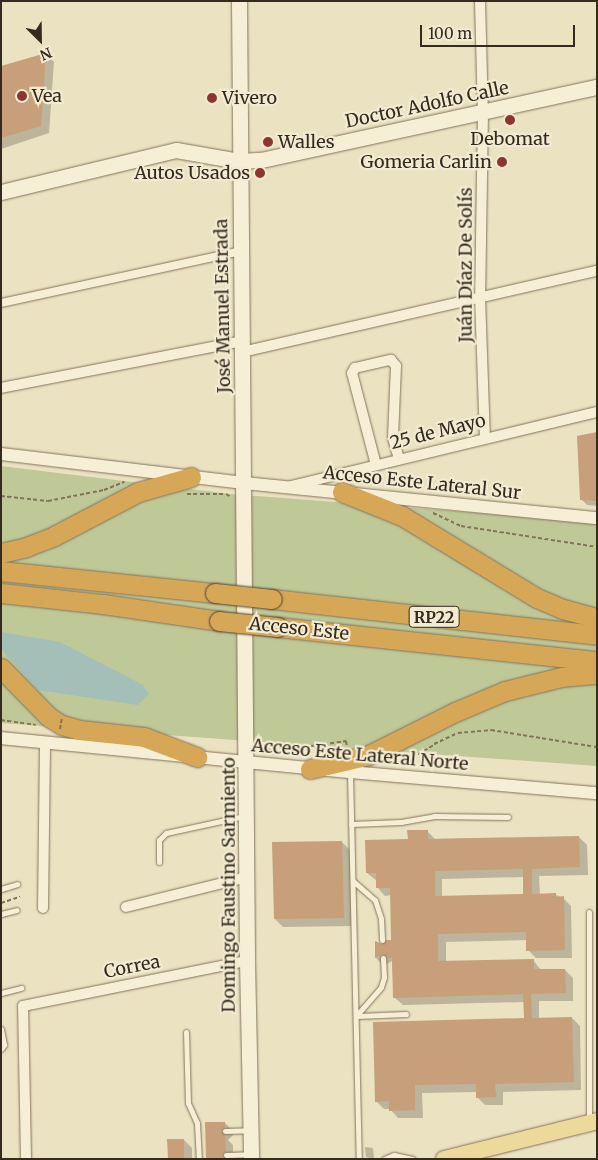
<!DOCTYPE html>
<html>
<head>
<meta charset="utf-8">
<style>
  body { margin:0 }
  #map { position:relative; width:598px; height:1160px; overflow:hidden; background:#ebe2c2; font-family:Merriweather,serif }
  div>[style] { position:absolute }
  .green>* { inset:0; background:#bfc897 }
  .water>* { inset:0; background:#a4beb8 }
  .shadow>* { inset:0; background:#0003 }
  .building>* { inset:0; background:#c79f7a }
  .path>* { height:2px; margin-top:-1px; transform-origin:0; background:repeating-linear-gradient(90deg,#83735a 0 4px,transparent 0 6.5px) }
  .roads { filter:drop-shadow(0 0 1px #83735a) drop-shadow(0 0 1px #83735a) }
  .service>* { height:5px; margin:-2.5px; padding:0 2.5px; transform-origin:2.5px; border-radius:2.5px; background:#f6efd5 }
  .pedestrian>* { height:8px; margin:-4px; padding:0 4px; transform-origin:4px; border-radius:4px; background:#f6efd5 }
  .minor>* { height:10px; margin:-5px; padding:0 5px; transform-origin:5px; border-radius:5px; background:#f6efd5 }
  .tertiary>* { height:12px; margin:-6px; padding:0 6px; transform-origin:6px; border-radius:6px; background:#f6efd5 }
  .secondary>* { height:15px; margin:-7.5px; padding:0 7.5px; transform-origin:7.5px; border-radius:7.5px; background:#f6efd5 }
  .primary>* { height:16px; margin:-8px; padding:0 8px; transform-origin:8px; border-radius:8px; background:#ecd99c }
  .motorway>* { height:19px; margin:-9.5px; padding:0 9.5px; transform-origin:9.5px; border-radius:9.5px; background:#d5a757 }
  .path-bridge>* { height:2px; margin-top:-1px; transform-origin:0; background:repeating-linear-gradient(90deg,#83735a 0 4px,transparent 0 6.5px) }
  .bridges { filter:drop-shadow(0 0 1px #51412f) drop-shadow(0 0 1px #51412f) }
  .motorway-bridge>* { height:19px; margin:-9.5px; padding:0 9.5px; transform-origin:9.5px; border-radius:9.5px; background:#d5a757 }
  .dots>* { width:14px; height:14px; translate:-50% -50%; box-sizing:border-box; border:2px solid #f3ebd1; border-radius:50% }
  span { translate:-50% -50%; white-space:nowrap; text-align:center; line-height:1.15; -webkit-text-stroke:4.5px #f3ebd1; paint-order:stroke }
  .shield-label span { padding:1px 4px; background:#f3ebd1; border:1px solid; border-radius:4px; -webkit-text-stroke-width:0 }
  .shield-label { font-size:16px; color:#342a1e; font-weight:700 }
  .poi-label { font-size:18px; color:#342a1e }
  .left { translate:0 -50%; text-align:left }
  .right { translate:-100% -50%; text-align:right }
  .street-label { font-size:18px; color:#342a1e }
  .frame { position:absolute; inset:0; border:2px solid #342a1e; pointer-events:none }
  .north { position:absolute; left:15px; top:15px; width:50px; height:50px; -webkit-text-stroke:4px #f3ebd1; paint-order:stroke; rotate:157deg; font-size:14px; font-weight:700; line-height:20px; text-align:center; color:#342a1e }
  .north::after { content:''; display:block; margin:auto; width:18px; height:22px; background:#342a1e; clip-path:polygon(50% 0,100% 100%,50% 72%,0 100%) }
  .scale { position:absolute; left:420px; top:25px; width:155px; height:22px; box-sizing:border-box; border:2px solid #342a1e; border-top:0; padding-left:6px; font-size:15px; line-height:18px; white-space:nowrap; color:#342a1e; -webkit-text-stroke:4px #f3ebd1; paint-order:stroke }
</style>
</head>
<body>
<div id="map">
  <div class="green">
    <i style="clip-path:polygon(1px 466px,231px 494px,597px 522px,597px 766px,1px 723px)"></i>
  </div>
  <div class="water">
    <i style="clip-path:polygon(1px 632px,60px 642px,143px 685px,149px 694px,138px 705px,38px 690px,1px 649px)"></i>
  </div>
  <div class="shadow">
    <i style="clip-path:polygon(46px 54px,54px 62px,49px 133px,1px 149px,1px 67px)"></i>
    <i style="clip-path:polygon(597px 433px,597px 506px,587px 505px,581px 499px)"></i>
    <i style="clip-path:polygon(evenodd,427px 831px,435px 839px,579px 837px,587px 845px,588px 875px,539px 876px,540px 895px,556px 895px,563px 898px,571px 906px,572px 958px,536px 958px,528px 950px,528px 940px,446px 942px,446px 962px,533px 960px,541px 970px,565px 970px,573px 978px,573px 1001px,539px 1001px,539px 1019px,572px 1018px,580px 1026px,581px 1090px,503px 1092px,503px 1105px,485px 1105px,477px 1097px,477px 1092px,422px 1093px,423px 1118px,398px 1118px,390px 1109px,384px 1109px,376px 1101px,525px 1019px,525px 1002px,403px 1005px,394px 997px,392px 961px,384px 966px,376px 958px,376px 943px,382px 946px,392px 941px,392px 895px,385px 896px,377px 887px,377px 881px,367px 873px,409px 840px,427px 831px,524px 877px,525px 896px,442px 898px,442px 879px,524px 877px)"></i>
    <i style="clip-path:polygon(342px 842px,350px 850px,351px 926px,283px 927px,275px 919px)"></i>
    <i style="clip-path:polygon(225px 1123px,233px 1131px,233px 1135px,228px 1140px,233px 1145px,233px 1159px,207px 1159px)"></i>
    <i style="clip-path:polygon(184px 1140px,192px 1148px,192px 1159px,169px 1159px)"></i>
    <i style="clip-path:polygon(365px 1147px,373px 1148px,374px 1159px,366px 1157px)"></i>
  </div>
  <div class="building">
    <i style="clip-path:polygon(46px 53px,41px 126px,1px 138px,1px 66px)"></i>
    <i style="clip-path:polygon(597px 432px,597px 501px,580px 500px,577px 436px)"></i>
    <i style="clip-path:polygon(evenodd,407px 830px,428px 830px,428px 839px,579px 836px,580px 867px,532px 869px,532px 894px,556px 893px,556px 897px,564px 896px,565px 950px,526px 951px,526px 932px,438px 934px,438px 961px,534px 959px,534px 969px,565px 969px,566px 993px,531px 994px,532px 1018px,572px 1017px,574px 1082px,495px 1084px,496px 1097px,476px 1098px,476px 1084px,415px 1085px,415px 1110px,389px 1111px,389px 1101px,375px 1102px,373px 1022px,524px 1018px,523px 994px,393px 998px,392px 958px,387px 958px,383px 954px,375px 958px,375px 941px,382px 944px,386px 940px,391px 940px,390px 888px,376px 888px,376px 873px,366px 873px,365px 840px,408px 839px,407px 830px,523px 869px,523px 894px,435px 896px,435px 871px,523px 869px)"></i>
    <i style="clip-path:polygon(342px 841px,344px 918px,274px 919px,272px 842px)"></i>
    <i style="clip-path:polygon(205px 1122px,225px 1122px,225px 1127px,221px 1131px,225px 1135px,226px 1151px,222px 1155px,224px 1159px,206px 1159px)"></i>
    <i style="clip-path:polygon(167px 1139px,184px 1139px,184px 1159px,168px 1159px)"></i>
  </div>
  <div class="path">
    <i style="left:187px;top:494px;width:39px"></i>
    <i style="left:226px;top:494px;width:6px;rotate:31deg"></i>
    <i style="left:1px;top:496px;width:47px;rotate:6.1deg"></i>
    <i style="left:48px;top:501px;width:57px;rotate:-11.1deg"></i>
    <i style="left:104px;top:490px;width:22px;rotate:-22deg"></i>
    <i style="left:433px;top:513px;width:31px;rotate:25deg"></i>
    <i style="left:461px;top:526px;width:138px;rotate:8.8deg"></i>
    <i style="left:1px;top:720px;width:35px;rotate:8deg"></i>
    <i style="left:434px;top:744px;width:26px;rotate:-25deg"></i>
    <i style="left:458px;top:733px;width:33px;rotate:-5deg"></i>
    <i style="left:491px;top:730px;width:107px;rotate:9.1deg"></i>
    <i style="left:260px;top:749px;width:38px;rotate:-2deg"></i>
    <i style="left:298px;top:748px;width:49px;rotate:-8.3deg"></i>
    <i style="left:346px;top:741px;width:6px;rotate:81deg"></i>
    <i style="left:388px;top:762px;width:19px;rotate:-3deg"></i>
    <i style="left:407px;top:761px;width:33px;rotate:-31deg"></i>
    <i style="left:1px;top:903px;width:20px;rotate:-18deg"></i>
  </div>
  <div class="roads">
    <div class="service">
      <i style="left:350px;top:772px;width:387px;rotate:88.7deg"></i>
      <i style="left:351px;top:824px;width:50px;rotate:-2.3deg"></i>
      <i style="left:401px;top:822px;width:34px;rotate:-10deg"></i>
      <i style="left:434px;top:816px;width:74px;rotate:0.8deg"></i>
      <i style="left:159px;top:862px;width:22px;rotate:-90deg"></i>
      <i style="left:159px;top:840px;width:10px;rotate:-45deg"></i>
      <i style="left:166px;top:833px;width:80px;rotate:-12.3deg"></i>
      <i style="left:353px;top:881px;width:29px;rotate:41deg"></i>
      <i style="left:375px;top:900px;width:20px;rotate:72deg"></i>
      <i style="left:381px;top:919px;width:21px;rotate:87deg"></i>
      <i style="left:1px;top:889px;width:17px;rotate:-17deg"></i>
      <i style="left:589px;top:912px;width:208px;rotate:90deg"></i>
      <i style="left:1px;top:914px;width:16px;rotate:-14deg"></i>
      <i style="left:1px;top:993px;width:21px;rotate:-14deg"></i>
      <i style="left:356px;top:1016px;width:38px;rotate:-49deg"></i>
      <i style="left:381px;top:987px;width:10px;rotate:-73deg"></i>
      <i style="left:384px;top:977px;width:19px;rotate:-93deg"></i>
      <i style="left:357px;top:1016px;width:49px;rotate:-2.3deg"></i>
      <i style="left:1px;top:1029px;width:16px;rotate:79deg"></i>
      <i style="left:4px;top:1045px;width:5px;rotate:127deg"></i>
      <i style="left:186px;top:1032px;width:71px;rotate:88.4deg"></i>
      <i style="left:188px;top:1103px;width:22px;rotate:66deg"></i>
      <i style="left:197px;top:1123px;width:36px;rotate:87deg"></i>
      <i style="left:225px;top:1131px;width:25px;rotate:-2deg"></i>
      <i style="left:226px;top:1155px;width:24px;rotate:-2deg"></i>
      <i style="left:384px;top:1159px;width:11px;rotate:-22deg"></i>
      <i style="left:394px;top:1155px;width:19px;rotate:12deg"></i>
    </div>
    <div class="pedestrian">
      <i style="left:1px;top:303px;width:247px;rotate:-12.2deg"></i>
    </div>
    <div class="minor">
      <i style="left:480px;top:1px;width:111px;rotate:88.5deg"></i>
      <i style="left:483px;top:112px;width:185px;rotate:90.9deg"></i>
      <i style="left:480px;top:297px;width:141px;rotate:88deg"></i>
      <i style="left:242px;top:352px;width:364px;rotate:-12.9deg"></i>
      <i style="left:1px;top:388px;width:246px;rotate:-11deg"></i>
      <i style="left:376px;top:465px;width:95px;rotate:-104.6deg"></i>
      <i style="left:352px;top:373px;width:6px;rotate:-59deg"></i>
      <i style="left:355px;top:368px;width:37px;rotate:-13deg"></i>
      <i style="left:391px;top:360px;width:8px;rotate:50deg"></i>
      <i style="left:396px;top:366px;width:72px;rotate:92.4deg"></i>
      <i style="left:393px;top:438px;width:22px;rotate:74deg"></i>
      <i style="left:291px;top:486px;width:315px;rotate:-13.6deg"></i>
      <i style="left:126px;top:907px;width:125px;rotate:-13.9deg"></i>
      <i style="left:43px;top:908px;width:166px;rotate:-89.3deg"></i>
      <i style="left:26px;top:1159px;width:153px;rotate:-91.1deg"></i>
      <i style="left:23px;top:1006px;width:228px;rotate:-11.4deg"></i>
    </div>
    <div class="tertiary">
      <i style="left:1px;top:454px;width:245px;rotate:6.8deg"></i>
      <i style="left:244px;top:483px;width:355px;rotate:5.7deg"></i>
      <i style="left:1px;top:738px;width:351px;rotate:5.6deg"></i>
      <i style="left:350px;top:772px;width:248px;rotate:4.9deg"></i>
    </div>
    <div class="secondary">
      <i style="left:239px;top:1px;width:960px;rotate:89.52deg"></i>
      <i style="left:247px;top:961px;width:198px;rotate:88.8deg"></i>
      <i style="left:1px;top:192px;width:180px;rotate:-13.5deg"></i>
      <i style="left:176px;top:150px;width:64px;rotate:9.9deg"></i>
      <i style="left:239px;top:161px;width:22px;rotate:-3deg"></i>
      <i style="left:261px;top:160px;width:344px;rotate:-12.3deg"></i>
    </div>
    <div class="primary">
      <i style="left:444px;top:1159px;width:158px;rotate:-13.9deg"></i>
    </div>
    <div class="motorway">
      <i style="left:342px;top:492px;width:65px;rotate:21.8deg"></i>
      <i style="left:402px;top:516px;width:158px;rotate:31.3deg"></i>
      <i style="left:537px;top:598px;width:28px;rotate:23deg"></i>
      <i style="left:563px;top:609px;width:35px;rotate:15deg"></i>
      <i style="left:1px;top:553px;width:26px;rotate:-13deg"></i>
      <i style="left:26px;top:547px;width:30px;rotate:-21deg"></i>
      <i style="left:54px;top:536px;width:95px;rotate:-27.6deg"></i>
      <i style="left:138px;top:492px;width:55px;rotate:-15.8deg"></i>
      <i style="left:1px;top:571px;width:215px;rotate:5.9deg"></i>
      <i style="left:1px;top:593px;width:103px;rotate:6.2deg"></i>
      <i style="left:103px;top:604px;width:117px;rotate:8.3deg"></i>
      <i style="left:272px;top:599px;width:327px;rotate:6.3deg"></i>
      <i style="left:278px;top:627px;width:321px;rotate:6.1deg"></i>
      <i style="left:1px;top:668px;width:69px;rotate:45.6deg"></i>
      <i style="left:49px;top:717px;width:15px;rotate:32deg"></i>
      <i style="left:62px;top:725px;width:19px;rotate:16deg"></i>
      <i style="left:80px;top:730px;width:64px;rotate:6.2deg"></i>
      <i style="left:144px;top:737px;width:57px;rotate:20.7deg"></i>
      <i style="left:310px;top:769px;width:61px;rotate:-13.3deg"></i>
      <i style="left:369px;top:755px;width:96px;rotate:-26.6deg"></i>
      <i style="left:455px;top:712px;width:54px;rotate:-22.8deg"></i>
      <i style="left:505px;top:691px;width:58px;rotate:-14deg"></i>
      <i style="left:561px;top:677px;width:36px;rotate:-5deg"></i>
    </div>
  </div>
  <div class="path-bridge">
    <i style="left:60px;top:729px;width:12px;rotate:-81deg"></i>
  </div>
  <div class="bridges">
    <div class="motorway-bridge">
      <i style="left:215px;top:593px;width:57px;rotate:6deg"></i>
      <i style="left:219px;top:621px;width:59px;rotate:5.8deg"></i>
    </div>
  </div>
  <div class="dots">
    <i style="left:22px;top:96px;background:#8e352e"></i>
    <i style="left:212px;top:98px;background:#8e352e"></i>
    <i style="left:510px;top:120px;background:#8e352e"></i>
    <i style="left:268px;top:142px;background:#8e352e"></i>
    <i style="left:502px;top:162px;background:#8e352e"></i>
    <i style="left:260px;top:173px;background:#8e352e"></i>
  </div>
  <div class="shield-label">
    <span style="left:434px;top:617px">RP22</span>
  </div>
  <div class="poi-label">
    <span class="left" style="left:32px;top:96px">Vea</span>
    <span class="left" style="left:222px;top:98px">Vivero</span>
    <span style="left:510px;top:139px">Debomat</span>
    <span class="left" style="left:278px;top:142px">Walles</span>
    <span class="right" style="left:492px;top:162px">Gomeria Carlin</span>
    <span class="right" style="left:250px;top:173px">Autos Usados</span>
  </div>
  <div class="street-label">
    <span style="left:427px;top:105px;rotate:-12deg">Doctor Adolfo Calle</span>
    <span style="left:466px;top:265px;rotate:-90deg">Juán Díaz De Solís</span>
    <span style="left:223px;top:306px;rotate:-91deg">José Manuel Estrada</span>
    <span style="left:438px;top:432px;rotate:-14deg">25 de Mayo</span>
    <span style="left:422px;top:483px;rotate:6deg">Acceso Este Lateral Sur</span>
    <span style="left:299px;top:629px;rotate:6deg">Acceso Este</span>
    <span style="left:360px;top:755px;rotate:5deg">Acceso Este Lateral Norte</span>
    <span style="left:229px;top:885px;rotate:-90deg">Domingo Faustino Sarmiento</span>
    <span style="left:132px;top:967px;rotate:-11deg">Correa</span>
  </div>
  <div class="frame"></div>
  <div class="north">N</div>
  <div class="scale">100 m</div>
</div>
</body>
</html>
